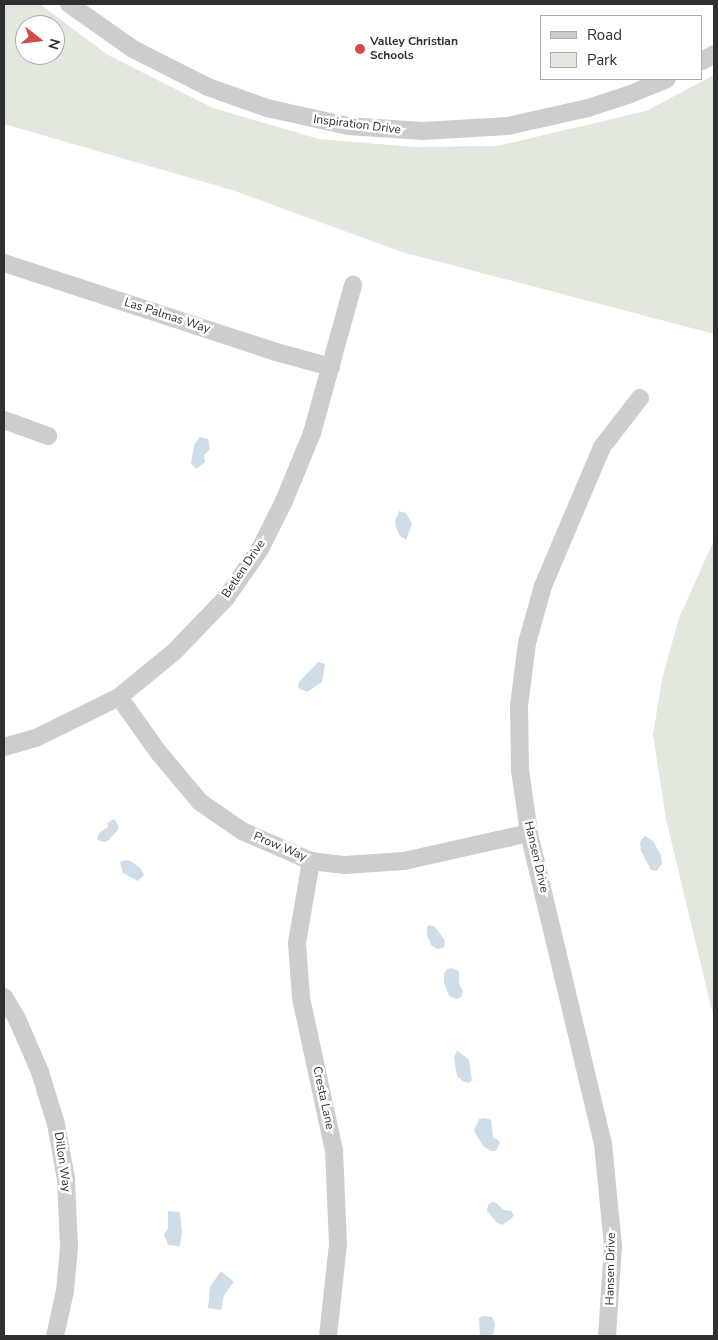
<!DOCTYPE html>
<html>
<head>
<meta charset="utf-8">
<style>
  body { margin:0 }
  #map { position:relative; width:718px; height:1340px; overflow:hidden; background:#fff; font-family:"Nunito Sans",sans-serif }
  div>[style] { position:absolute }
  .green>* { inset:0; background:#e2e8dd }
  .water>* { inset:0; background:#cfdde9 }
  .street>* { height:18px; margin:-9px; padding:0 9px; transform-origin:9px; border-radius:9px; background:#cdcdcd }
  .dots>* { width:14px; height:14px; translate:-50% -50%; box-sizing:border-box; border:2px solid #fff; border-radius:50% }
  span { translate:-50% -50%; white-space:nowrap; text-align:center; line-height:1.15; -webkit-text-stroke:5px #fff; paint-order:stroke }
  .poi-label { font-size:12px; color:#303030; font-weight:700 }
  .left { translate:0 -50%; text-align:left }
  .street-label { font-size:12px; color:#303030 }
  .frame { position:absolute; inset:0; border:5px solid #303030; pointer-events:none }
  .legend { position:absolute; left:540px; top:15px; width:162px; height:65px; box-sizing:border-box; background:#fff; border:1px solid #acacac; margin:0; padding:6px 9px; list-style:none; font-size:15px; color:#303030 }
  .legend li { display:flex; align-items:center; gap:10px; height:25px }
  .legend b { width:25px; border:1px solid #acacac }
  .north { position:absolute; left:15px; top:15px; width:50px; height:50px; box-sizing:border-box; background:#fff; border:1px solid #acacac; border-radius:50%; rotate:106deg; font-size:14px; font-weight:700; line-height:20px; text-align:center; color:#303030 }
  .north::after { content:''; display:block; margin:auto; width:18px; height:22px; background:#d14948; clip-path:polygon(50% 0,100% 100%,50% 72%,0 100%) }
</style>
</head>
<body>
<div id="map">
  <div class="green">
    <i style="clip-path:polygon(evenodd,4px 4px,40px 4px,108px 55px,213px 108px,319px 139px,414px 147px,497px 146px,646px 111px,714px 75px,714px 334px,402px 252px,232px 190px,4px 124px,4px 4px,25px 25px,55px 25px,55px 55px,25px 55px,25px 25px)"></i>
    <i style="clip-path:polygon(714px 540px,714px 1019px,666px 819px,653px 735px,662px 679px,679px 618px)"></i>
  </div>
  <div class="water">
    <i style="clip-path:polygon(200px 437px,208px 439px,210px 449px,204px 455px,205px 462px,196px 469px,191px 463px,194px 445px)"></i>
    <i style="clip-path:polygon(399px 511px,406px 513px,412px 524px,406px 540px,400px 536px,397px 530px,395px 522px)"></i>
    <i style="clip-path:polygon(318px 662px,325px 664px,322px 682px,307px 692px,298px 688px,299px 682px)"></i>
    <i style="clip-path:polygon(114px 819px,118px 825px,118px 830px,109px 840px,104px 842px,100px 841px,97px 839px,99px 833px,108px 827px,107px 823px)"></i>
    <i style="clip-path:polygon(645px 836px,653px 841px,661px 855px,662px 863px,657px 871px,651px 870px,641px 851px,640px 842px)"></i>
    <i style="clip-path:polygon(125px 860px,131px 861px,141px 869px,144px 875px,138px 881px,123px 873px,120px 862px)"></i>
    <i style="clip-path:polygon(430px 925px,435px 927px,444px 939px,445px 945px,443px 948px,437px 949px,431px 945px,427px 934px,427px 927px)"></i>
    <i style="clip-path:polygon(452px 968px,459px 971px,459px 983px,463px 992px,461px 997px,457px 999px,449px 996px,444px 982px,444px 974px,447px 969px)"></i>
    <i style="clip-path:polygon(457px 1050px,469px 1060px,472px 1080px,469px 1083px,464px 1082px,457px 1076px,454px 1058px)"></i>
    <i style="clip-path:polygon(485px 1118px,491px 1120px,493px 1137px,500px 1142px,496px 1151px,491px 1151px,483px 1146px,474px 1131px,479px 1119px)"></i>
    <i style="clip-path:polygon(492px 1202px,496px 1203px,504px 1210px,511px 1211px,514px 1215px,511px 1219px,502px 1225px,496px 1222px,487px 1211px,488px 1205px)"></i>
    <i style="clip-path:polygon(168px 1211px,180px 1212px,182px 1232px,180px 1246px,168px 1245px,164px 1234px,168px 1229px)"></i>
    <i style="clip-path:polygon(221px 1271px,234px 1282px,224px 1295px,221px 1310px,208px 1308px,210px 1287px)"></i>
    <i style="clip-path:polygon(483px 1316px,492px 1317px,495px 1324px,493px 1336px,480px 1336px,479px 1318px)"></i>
  </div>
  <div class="street">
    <i style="left:69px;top:4px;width:78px;rotate:35.1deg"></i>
    <i style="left:133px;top:49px;width:84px;rotate:26.9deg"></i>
    <i style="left:208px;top:87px;width:63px;rotate:19.6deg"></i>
    <i style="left:267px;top:108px;width:83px;rotate:12.5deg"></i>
    <i style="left:348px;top:126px;width:75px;rotate:3.8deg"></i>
    <i style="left:423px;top:131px;width:85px;rotate:-3.4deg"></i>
    <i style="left:508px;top:126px;width:82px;rotate:-12.7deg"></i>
    <i style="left:588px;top:108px;width:42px;rotate:-18deg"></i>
    <i style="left:628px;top:95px;width:42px;rotate:-22.3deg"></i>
    <i style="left:702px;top:61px;width:14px;rotate:-30deg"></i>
    <i style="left:4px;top:263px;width:286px;rotate:18.1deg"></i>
    <i style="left:276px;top:352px;width:57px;rotate:15.3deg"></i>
    <i style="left:4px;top:420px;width:47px;rotate:20deg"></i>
    <i style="left:119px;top:697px;width:69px;rotate:54.5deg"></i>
    <i style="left:159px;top:753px;width:64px;rotate:50.1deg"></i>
    <i style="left:200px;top:802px;width:51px;rotate:34.6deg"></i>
    <i style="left:242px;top:831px;width:75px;rotate:23.5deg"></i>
    <i style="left:311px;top:861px;width:34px;rotate:7deg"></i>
    <i style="left:345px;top:865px;width:59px;rotate:-3.9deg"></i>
    <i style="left:404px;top:861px;width:128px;rotate:-12.6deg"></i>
    <i style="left:4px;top:747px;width:35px;rotate:-16deg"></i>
    <i style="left:38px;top:737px;width:90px;rotate:-26.3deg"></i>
    <i style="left:119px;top:697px;width:71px;rotate:-39.3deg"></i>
    <i style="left:174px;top:652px;width:75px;rotate:-46.1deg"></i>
    <i style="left:226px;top:598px;width:60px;rotate:-55.2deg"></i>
    <i style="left:260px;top:549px;width:54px;rotate:-63.4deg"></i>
    <i style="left:284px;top:501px;width:74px;rotate:-67.6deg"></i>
    <i style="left:312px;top:433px;width:154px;rotate:-74.5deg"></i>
    <i style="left:311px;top:861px;width:83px;rotate:99.7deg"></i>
    <i style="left:297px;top:943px;width:55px;rotate:85.8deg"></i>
    <i style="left:301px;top:998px;width:156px;rotate:77.8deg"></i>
    <i style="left:334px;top:1150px;width:94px;rotate:87.6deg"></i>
    <i style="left:338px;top:1244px;width:93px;rotate:96.2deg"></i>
    <i style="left:4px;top:997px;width:26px;rotate:59deg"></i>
    <i style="left:17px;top:1019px;width:58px;rotate:66.5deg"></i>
    <i style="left:40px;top:1072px;width:54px;rotate:72.9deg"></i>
    <i style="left:56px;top:1124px;width:56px;rotate:79.7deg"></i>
    <i style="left:66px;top:1179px;width:69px;rotate:87.5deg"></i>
    <i style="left:69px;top:1248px;width:43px;rotate:95.3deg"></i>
    <i style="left:65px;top:1291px;width:46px;rotate:102.5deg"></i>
    <i style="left:607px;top:1336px;width:90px;rotate:-86.2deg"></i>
    <i style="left:613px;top:1246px;width:102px;rotate:-95.6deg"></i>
    <i style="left:603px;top:1144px;width:320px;rotate:-103.4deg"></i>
    <i style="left:529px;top:833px;width:64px;rotate:-98.1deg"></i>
    <i style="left:520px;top:770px;width:64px;rotate:-90.9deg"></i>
    <i style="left:519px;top:706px;width:64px;rotate:-82.8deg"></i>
    <i style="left:527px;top:643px;width:59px;rotate:-74.3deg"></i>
    <i style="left:543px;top:586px;width:151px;rotate:-67deg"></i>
    <i style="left:602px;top:447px;width:62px;rotate:-52.2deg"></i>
  </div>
  <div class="dots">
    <i style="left:360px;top:49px;background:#d14948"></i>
  </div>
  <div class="poi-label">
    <span class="left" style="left:370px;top:49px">Valley Christian<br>Schools</span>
  </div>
  <div class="street-label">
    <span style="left:357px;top:125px;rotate:7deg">Inspiration Drive</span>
    <span style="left:167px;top:316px;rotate:18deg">Las Palmas Way</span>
    <span style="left:244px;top:569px;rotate:-56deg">Betlen Drive</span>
    <span style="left:280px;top:847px;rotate:23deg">Prow Way</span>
    <span style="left:536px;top:857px;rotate:77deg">Hansen Drive</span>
    <span style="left:323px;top:1098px;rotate:78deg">Cresta Lane</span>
    <span style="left:62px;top:1162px;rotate:82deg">Dillon Way</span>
    <span style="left:611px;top:1269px;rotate:-89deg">Hansen Drive</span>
  </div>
  <div class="frame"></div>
  <ul class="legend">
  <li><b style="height:6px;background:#cdcdcd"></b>Road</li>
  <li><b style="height:14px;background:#e2e8dd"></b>Park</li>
  </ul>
  <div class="north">N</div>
</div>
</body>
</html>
